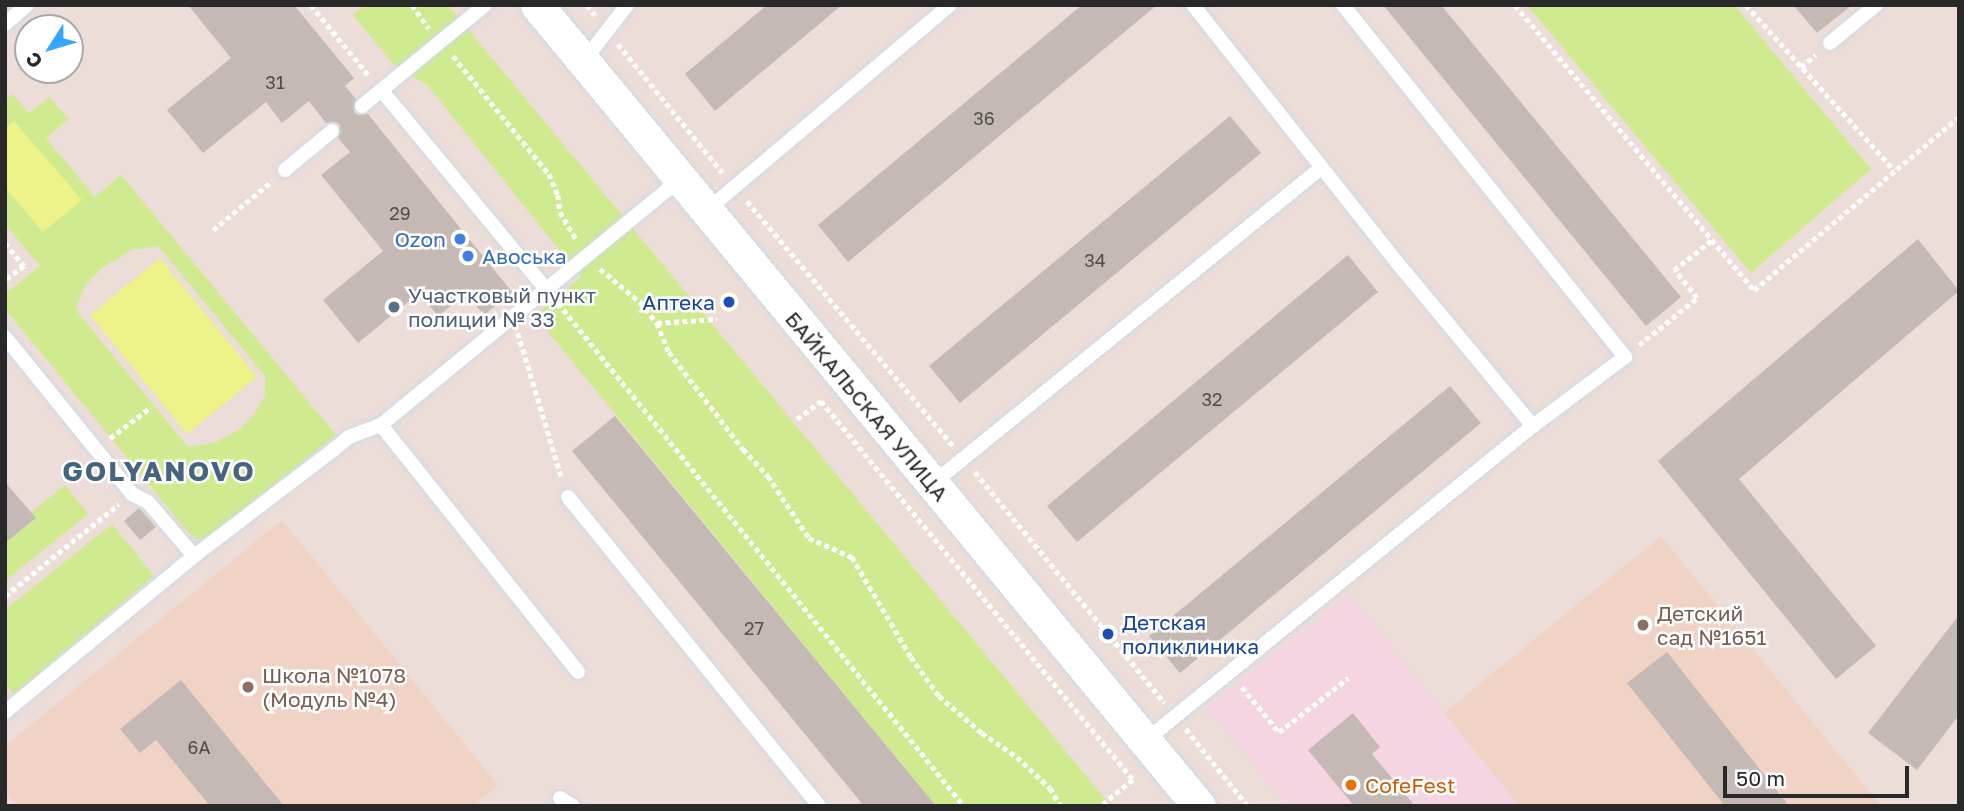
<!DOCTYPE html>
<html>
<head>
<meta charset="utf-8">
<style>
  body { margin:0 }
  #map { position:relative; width:1964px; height:811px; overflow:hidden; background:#edddd9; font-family:"Golos Text",sans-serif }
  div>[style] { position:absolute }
  .education>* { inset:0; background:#f1d3c6 }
  .medical>* { inset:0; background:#f5d5e2 }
  .green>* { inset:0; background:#d0ea8f }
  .pitch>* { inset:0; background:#edf289 }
  .building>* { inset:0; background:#c4b9b5 }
  .path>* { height:4.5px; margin-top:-2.25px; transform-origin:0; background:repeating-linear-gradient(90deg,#fff 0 5px,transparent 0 8.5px) }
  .roads { filter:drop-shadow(0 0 2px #cedae4) drop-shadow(0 0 2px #cedae4) }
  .service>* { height:14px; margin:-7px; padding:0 7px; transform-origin:7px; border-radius:7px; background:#fff }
  .tertiary>* { height:33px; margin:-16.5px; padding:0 16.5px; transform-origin:16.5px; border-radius:16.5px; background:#fff }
  .dots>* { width:19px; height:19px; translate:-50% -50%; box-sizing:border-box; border:4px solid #fff; border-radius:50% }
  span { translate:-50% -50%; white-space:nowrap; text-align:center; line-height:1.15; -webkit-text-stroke:5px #fff; paint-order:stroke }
  .number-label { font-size:18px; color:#504d4c }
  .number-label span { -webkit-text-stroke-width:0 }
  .shop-label { font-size:21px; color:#366cbe }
  .right { translate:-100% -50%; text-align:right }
  .left { translate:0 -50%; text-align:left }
  .service-label { font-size:21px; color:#4e5e75 }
  .transit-label { font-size:21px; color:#164399 }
  .street-label { font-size:21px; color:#292929 }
  .education-label { font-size:21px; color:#785e54 }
  .food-label { font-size:21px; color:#c56008 }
  .district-label { font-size:28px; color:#45647e; font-weight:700; letter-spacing:2px }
  .frame { position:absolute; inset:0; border:7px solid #292929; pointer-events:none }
  .north { position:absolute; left:14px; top:14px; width:70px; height:70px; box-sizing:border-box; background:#fff; border:2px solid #a9a9a9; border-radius:50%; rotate:233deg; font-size:19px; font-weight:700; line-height:28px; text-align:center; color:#292929 }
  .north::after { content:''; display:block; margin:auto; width:24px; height:32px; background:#34a6ff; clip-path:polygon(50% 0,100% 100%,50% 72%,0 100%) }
  .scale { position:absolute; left:1723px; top:766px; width:186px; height:32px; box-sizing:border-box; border:4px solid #292929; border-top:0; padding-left:9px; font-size:21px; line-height:24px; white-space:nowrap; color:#292929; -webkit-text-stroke:5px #fff; paint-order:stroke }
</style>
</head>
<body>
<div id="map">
  <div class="education">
    <i style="clip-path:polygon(282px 520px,498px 785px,473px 806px,17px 806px,5px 791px,5px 746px)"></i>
    <i style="clip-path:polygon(1661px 536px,1881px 806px,1519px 806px,1444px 713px)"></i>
  </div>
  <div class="medical">
    <i style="clip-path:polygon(1350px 595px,1444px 713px,1519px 806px,1288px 806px,1207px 708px)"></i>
  </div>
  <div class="green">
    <i style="clip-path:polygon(365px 5px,448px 5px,1111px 806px,936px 806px,535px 316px,581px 277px,428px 86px,393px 64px,353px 15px)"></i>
    <i style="clip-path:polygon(1527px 5px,1734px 5px,1871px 169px,1751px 273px)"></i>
    <i style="clip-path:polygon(evenodd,13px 94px,29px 113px,49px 97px,69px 119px,46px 138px,95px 197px,121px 175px,336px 435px,209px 537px,197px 539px,188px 532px,5px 309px,5px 294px,40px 266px,5px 224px,5px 187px,43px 232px,14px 121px,5px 128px,5px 100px,13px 94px,158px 246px,265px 376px,265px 396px,254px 414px,240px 429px,214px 443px,188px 447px,76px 310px,84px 287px,102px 268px,131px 250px,158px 246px)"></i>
    <i style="clip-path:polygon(65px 485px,88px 514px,5px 581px,5px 543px,35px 519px,31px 513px)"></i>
    <i style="clip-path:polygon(112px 524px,154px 576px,14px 694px,5px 684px,5px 610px)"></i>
  </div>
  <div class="pitch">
    <i style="clip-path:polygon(14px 121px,82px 200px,43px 232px,5px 187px,5px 128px)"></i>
    <i style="clip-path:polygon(160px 258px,257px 377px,187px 434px,90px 315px)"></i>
  </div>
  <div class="building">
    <i style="clip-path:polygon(188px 5px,294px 5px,354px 78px,345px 86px,356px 99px,354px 112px,359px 115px,368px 114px,512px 292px,484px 315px,466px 294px,438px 316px,419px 293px,358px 343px,323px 300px,383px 251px,321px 175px,350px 152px,338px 138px,340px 125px,335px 122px,326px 123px,309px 101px,282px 123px,266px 102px,203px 153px,167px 110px,231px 58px)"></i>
    <i style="clip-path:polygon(767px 5px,842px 5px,715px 111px,685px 74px)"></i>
    <i style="clip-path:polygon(1082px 5px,1157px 5px,848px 262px,818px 225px)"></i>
    <i style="clip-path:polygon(1383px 5px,1441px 5px,1681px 297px,1646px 326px)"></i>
    <i style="clip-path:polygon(1793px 5px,1852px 5px,1817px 33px)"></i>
    <i style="clip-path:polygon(1230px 116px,1261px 153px,960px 403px,929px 366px)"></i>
    <i style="clip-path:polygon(1918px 239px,1959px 291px,1739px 479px,1876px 646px,1836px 679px,1658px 461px)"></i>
    <i style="clip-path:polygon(1348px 255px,1378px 292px,1077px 542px,1047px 506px)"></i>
    <i style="clip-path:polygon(1450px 386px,1481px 423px,1180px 673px,1149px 636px)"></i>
    <i style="clip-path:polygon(615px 416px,936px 806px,864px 806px,572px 451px)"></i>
    <i style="clip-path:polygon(5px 482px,36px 518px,5px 543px)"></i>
    <i style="clip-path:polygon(139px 508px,156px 527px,140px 540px,124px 521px)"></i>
    <i style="clip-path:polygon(1959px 615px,1959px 715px,1917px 770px,1868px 733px)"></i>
    <i style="clip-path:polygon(1667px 652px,1789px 806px,1725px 806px,1627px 683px)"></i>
    <i style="clip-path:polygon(181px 680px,284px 806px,210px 806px,156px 740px,140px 753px,120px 729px)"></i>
    <i style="clip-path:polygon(1353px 713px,1380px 747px,1372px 754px,1415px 806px,1354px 806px,1308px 750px)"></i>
  </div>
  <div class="path">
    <i style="left:311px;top:5px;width:93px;rotate:50.7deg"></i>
    <i style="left:412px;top:5px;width:29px;rotate:54deg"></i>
    <i style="left:587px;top:5px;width:13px;rotate:51deg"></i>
    <i style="left:1515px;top:5px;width:372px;rotate:50deg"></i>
    <i style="left:1754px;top:290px;width:268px;rotate:-40.2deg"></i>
    <i style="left:1746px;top:5px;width:222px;rotate:48.1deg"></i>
    <i style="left:618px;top:44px;width:166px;rotate:50.9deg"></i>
    <i style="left:453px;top:56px;width:152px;rotate:50.9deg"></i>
    <i style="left:549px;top:174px;width:23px;rotate:67deg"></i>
    <i style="left:558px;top:195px;width:17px;rotate:83deg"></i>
    <i style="left:560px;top:212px;width:33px;rotate:59deg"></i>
    <i style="left:1801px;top:67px;width:19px;rotate:-39deg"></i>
    <i style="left:747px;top:201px;width:320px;rotate:49.9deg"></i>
    <i style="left:213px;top:230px;width:77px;rotate:-39.7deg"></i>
    <i style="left:5px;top:243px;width:30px;rotate:50deg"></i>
    <i style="left:24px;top:266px;width:24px;rotate:142deg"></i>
    <i style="left:600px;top:269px;width:52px;rotate:39.5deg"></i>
    <i style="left:640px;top:302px;width:27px;rotate:51deg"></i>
    <i style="left:657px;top:323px;width:31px;rotate:68deg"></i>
    <i style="left:669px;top:352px;width:122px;rotate:52.7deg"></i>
    <i style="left:743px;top:449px;width:37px;rotate:47deg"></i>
    <i style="left:768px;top:476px;width:74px;rotate:56.5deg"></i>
    <i style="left:809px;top:538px;width:47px;rotate:23.8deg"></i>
    <i style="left:852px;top:557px;width:116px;rotate:59.5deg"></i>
    <i style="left:911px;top:657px;width:48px;rotate:54.3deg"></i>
    <i style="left:939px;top:696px;width:57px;rotate:40.7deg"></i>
    <i style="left:982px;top:733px;width:42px;rotate:34.4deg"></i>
    <i style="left:1017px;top:757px;width:45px;rotate:43.2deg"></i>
    <i style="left:1050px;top:788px;width:21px;rotate:59deg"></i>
    <i style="left:558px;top:303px;width:646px;rotate:51.09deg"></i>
    <i style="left:657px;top:323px;width:60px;rotate:-3.8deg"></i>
    <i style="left:518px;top:333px;width:152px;rotate:73.2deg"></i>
    <i style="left:1639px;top:345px;width:75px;rotate:-39deg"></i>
    <i style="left:1697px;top:298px;width:36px;rotate:-129deg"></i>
    <i style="left:1674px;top:270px;width:48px;rotate:-38.3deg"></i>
    <i style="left:797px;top:419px;width:30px;rotate:-37deg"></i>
    <i style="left:821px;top:401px;width:491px;rotate:50.5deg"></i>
    <i style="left:1133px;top:780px;width:41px;rotate:140.9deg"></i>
    <i style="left:110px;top:438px;width:51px;rotate:-37.1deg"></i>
    <i style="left:975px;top:472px;width:299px;rotate:50.6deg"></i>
    <i style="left:5px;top:596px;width:146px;rotate:-38.9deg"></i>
    <i style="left:1242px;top:687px;width:58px;rotate:50.6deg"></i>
    <i style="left:1279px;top:732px;width:88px;rotate:-38deg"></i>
    <i style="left:1186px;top:729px;width:99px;rotate:51.2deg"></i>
  </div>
  <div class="roads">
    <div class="service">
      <i style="left:1193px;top:5px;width:341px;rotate:51.6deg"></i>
      <i style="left:1405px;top:272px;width:200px;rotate:50.3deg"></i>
      <i style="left:5px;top:24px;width:29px;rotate:-41deg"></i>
      <i style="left:1830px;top:43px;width:60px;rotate:-39.6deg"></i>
      <i style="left:583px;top:62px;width:72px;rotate:-52.3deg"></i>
      <i style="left:382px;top:91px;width:257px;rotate:50.4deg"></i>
      <i style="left:362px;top:106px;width:159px;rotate:-39.4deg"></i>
      <i style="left:285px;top:170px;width:61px;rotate:-39.7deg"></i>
      <i style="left:706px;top:211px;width:319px;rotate:-40.2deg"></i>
      <i style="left:5px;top:337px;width:202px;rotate:51deg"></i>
      <i style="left:132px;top:494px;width:18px;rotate:27deg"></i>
      <i style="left:148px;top:502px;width:71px;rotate:49.6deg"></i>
      <i style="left:381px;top:425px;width:316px;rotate:51.4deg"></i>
      <i style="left:932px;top:484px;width:501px;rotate:-39.09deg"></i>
      <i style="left:568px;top:497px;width:398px;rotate:50.9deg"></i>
      <i style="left:5px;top:712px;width:245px;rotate:-39.5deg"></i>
      <i style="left:194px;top:556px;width:175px;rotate:-37.3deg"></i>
      <i style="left:333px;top:450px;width:21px;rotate:-39deg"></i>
      <i style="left:349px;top:437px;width:34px;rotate:-21deg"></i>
      <i style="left:381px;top:425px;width:387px;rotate:-39.4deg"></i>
      <i style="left:1145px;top:741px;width:500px;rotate:-39.1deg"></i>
      <i style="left:1533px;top:426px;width:115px;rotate:-36.9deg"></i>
      <i style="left:1625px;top:357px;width:451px;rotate:-128.7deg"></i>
      <i style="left:560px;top:798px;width:15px;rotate:32deg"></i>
    </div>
    <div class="tertiary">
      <i style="left:537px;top:5px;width:1039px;rotate:50.43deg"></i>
    </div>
  </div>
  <div class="dots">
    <i style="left:460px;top:239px;background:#3f7fe0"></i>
    <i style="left:468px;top:256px;background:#3f7fe0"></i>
    <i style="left:729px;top:302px;background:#1a4fb4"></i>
    <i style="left:394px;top:307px;background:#5c6f8a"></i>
    <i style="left:1643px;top:625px;background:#8d6e63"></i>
    <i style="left:1108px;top:634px;background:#1a4fb4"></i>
    <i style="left:248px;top:687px;background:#8d6e63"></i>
    <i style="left:1351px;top:785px;background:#e8710a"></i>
  </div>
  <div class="number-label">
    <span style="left:275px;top:82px">31</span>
    <span style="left:984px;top:118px">36</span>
    <span style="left:400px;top:213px">29</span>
    <span style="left:1095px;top:260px">34</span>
    <span style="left:1212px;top:399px">32</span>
    <span style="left:754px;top:628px">27</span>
    <span style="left:199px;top:747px">6А</span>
  </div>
  <div class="shop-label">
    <span class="right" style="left:446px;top:239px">Ozon</span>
    <span class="left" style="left:482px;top:256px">Авоська</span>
  </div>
  <div class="service-label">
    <span class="left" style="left:408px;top:307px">Участковый пункт<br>полиции № 33</span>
  </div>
  <div class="transit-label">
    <span class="right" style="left:715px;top:302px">Аптека</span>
    <span class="left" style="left:1122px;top:634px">Детская<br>поликлиника</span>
  </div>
  <div class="street-label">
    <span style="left:867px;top:406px;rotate:50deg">БАЙКАЛЬСКАЯ УЛИЦА</span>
  </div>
  <div class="education-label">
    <span class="left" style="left:1657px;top:625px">Детский<br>сад №1651</span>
    <span class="left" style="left:262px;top:687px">Школа №1078<br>(Модуль №4)</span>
  </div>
  <div class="food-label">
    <span class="left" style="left:1365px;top:785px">CofeFest</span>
  </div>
  <div class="district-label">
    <span style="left:159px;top:471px">GOLYANOVO</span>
  </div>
  <div class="frame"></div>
  <div class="north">С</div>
  <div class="scale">50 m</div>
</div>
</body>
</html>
